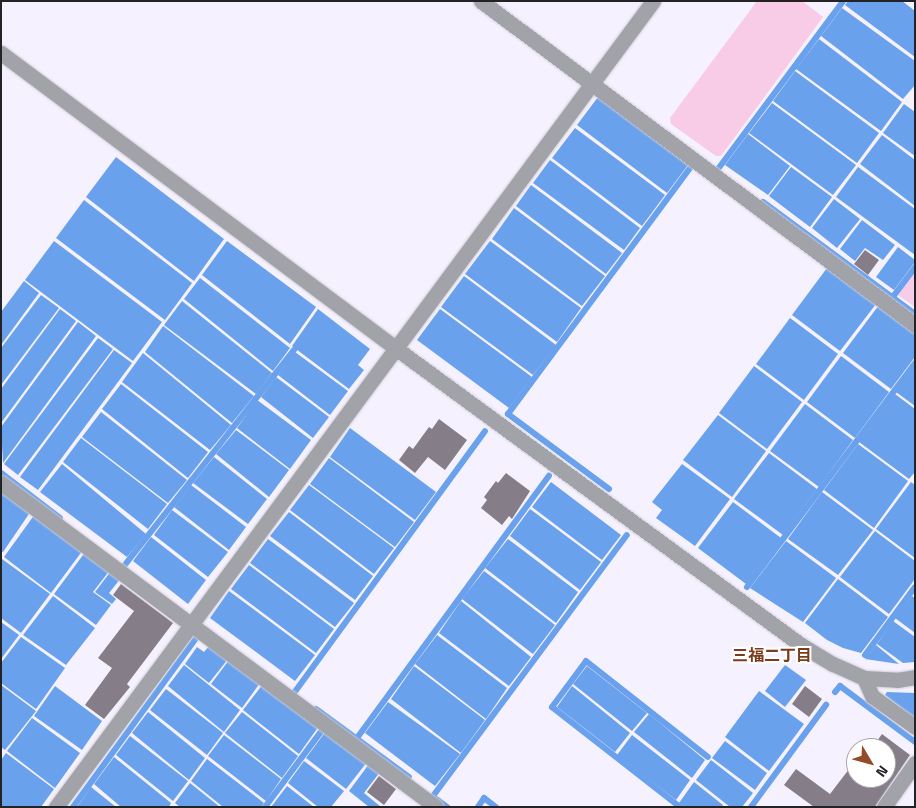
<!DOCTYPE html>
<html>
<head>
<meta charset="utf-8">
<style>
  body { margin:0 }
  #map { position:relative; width:916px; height:808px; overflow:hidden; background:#f5f1fe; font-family:"Titillium Web","Noto Sans JP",sans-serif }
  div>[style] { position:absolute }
  .green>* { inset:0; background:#f8cbe6 }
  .water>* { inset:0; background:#69a1ed }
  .stream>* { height:6px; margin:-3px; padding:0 3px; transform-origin:3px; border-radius:3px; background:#69a1ed }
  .building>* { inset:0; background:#857d87 }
  .roads { filter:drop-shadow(0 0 1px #cfccd7) drop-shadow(0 0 1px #cfccd7) }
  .minor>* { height:15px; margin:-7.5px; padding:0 7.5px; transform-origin:7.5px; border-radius:7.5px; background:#a2a3a8 }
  span { translate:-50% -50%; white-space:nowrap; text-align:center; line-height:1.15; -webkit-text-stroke:4px #fff; paint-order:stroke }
  .neighbourhood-label { font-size:16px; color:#7c3c1b; font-weight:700 }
  .frame { position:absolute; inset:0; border:2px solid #232227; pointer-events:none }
  .north { position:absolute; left:846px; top:738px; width:50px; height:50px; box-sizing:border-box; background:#fff; border:1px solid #a7a7a9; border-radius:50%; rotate:127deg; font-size:14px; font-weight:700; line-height:20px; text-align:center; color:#232227 }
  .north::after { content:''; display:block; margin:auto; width:18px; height:22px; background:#934b28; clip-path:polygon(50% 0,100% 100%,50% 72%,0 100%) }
</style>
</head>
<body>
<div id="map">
  <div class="green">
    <i style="clip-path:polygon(757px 1px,802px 1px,823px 17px,721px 156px,716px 156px,671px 124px,670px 118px)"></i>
    <i style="clip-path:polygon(915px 273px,915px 307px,898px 295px)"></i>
  </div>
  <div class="water">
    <i style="clip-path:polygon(848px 1px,902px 1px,915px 11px,915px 57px,845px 5px)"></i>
    <i style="clip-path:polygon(842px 8px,915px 61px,915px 85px,903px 99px,821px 36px)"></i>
    <i style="clip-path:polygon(819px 39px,902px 102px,881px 131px,796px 69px)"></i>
    <i style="clip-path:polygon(795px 71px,879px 133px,857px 163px,773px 101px)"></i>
    <i style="clip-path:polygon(598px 97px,688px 165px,667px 193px,577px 125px)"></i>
    <i style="clip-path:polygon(772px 103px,856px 165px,833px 195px,749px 133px)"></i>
    <i style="clip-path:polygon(904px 104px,915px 112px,915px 156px,883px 133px)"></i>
    <i style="clip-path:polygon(575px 128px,665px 195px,642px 226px,552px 158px)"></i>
    <i style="clip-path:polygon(748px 134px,790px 166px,768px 195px,725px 165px)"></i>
    <i style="clip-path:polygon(882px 135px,915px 160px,915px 206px,860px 164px)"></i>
    <i style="clip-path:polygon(116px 157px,224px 239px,194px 281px,86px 197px)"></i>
    <i style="clip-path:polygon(550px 160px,640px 228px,624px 250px,533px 183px)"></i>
    <i style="clip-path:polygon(791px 167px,832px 197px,810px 227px,769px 196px)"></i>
    <i style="clip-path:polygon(858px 167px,915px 209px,915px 255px,836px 197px)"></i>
    <i style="clip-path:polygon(531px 185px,622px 253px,606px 274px,516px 206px)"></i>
    <i style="clip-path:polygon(834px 199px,860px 219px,837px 248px,812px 228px)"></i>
    <i style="clip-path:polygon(84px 200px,192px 283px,165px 320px,56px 238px)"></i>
    <i style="clip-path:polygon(514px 208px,605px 276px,582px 306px,492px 239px)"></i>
    <i style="clip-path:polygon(862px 220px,895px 245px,883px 260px,865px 248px,855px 261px,840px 249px)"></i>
    <i style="clip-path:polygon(54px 241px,162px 322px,133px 361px,25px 280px)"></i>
    <i style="clip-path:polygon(227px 241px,316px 307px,290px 344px,202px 275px)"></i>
    <i style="clip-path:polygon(490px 241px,581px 308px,557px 342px,465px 274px)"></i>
    <i style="clip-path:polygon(898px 247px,915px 260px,915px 262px,894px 290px,876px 277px)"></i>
    <i style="clip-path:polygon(827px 268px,876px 304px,840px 351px,792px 315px)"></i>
    <i style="clip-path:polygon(464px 276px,556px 345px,533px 375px,441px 307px)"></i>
    <i style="clip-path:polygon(200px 278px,290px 348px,273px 371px,184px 299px)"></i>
    <i style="clip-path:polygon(24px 281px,39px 293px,1px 345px,1px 312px)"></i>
    <i style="clip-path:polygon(41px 295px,59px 308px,1px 385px,1px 348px)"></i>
    <i style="clip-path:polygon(182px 301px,272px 373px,256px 394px,164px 325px)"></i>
    <i style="clip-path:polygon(879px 305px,915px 332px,915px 357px,891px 389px,843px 353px)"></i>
    <i style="clip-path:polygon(60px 309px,76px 321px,1px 423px,1px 389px)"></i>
    <i style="clip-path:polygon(318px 309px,370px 349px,358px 365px,364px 370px,349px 389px,292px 346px)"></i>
    <i style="clip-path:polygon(440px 309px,532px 377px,509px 408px,417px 340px)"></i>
    <i style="clip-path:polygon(790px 318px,838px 354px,804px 400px,756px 364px)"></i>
    <i style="clip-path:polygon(78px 322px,96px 336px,3px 463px,1px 427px)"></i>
    <i style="clip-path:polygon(163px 326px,254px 396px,232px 423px,145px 352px)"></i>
    <i style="clip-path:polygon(98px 338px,113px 349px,18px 475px,4px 464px)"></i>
    <i style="clip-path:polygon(114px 350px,132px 363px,38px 490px,20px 477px)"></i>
    <i style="clip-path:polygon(295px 352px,348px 391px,330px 415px,278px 375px)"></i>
    <i style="clip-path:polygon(143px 353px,231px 425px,210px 450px,122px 382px)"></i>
    <i style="clip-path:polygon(841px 356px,889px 392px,855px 438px,807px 402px)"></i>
    <i style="clip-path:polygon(754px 366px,802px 402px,767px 449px,719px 413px)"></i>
    <i style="clip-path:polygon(915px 368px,915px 406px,896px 392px)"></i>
    <i style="clip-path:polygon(276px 377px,329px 417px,313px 438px,261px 397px)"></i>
    <i style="clip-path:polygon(121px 384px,208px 452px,188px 478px,102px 409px)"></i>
    <i style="clip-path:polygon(895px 394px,915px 409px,915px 472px,909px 479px,859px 442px)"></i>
    <i style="clip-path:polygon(257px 400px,311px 440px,290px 469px,237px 428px)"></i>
    <i style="clip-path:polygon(805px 404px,853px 440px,819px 487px,770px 451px)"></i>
    <i style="clip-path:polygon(101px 412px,187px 480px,168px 503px,82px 437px)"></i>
    <i style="clip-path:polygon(718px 415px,766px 451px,732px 497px,683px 460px)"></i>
    <i style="clip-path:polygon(350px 428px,436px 492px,415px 520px,330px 457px)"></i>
    <i style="clip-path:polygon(236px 430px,289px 470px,269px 497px,216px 454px)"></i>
    <i style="clip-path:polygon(81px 438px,167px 504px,148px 529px,63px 462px)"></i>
    <i style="clip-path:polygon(858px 444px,908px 481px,874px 528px,824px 490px)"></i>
    <i style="clip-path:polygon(769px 453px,817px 489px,783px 535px,734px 499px)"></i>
    <i style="clip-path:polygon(214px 457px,267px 499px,248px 524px,193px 483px)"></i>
    <i style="clip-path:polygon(329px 458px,414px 522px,395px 547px,310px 484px)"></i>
    <i style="clip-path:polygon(62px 464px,146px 534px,127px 557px,40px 492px)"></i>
    <i style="clip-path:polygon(682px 464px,730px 499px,695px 546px,656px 518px,662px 510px,652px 502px)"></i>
    <i style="clip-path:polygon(551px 482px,621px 535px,602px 560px,532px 507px)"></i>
    <i style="clip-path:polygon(911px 482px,915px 485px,915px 558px,876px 529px)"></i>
    <i style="clip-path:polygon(191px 485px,246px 527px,229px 550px,174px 507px)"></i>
    <i style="clip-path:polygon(309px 485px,394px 548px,374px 574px,290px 510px)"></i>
    <i style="clip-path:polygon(1px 489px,31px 511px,3px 552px,1px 551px)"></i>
    <i style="clip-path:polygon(822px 492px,873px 530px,838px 575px,788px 539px)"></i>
    <i style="clip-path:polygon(733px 502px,781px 538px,746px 584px,698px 548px)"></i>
    <i style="clip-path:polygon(530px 509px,601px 562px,580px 590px,510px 536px)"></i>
    <i style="clip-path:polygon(172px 510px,228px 552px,208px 577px,154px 535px)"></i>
    <i style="clip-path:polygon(289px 512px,373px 576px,355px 600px,270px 536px)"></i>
    <i style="clip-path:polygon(35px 514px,83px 550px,51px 593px,4px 557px)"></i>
    <i style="clip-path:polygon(875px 531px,915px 561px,915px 579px,889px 614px,840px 577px)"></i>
    <i style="clip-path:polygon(151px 537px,206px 580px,188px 604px,133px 561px)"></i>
    <i style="clip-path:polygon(268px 539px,354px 603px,335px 627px,250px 563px)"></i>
    <i style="clip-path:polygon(508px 539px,578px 592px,556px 623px,485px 568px)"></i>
    <i style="clip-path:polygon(786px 541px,836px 578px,803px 622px,750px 588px)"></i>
    <i style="clip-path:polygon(86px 551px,110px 570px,93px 592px,111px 605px,96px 625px,54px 594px)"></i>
    <i style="clip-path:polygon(2px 559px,50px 594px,21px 633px,1px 618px)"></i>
    <i style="clip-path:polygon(249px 565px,334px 629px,316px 653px,231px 589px)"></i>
    <i style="clip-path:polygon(111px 571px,121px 578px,109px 593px,116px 599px,112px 604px,95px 592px)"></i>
    <i style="clip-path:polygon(484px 571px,555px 625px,533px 654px,462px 599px)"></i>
    <i style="clip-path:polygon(838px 579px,888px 617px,861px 653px,843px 648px,827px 640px,805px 623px)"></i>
    <i style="clip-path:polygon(229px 591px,315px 655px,295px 681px,210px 618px)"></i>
    <i style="clip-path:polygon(53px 596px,95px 628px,66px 665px,23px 635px)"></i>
    <i style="clip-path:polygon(912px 596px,915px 598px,915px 633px,895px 618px)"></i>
    <i style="clip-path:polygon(461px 601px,531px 657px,509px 686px,439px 633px)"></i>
    <i style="clip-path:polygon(893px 621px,915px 637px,915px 662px,903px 663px,877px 644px)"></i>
    <i style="clip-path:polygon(1px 622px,19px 635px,1px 659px)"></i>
    <i style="clip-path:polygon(437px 635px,507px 688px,486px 719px,415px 664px)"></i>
    <i style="clip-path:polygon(21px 637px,65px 668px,36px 709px,1px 683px,1px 663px)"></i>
    <i style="clip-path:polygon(210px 645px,228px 659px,209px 683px,185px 664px,197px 647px,204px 652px)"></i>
    <i style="clip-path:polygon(876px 645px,899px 664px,865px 659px)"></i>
    <i style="clip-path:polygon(229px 660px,260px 683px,242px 708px,211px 684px)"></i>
    <i style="clip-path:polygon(184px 665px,240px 710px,224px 732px,168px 686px)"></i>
    <i style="clip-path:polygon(785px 665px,806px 680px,785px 707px,765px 691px)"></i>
    <i style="clip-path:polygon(414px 666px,485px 720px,461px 753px,391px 699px)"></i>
    <i style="clip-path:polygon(587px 666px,647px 713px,632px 731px,573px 684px)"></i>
    <i style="clip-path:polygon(263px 684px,319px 726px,299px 754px,243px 710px)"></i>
    <i style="clip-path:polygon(1px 685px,36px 711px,5px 750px,1px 747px)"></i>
    <i style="clip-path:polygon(55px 686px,102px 721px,82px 750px,34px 716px)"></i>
    <i style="clip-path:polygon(572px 686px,630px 733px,615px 752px,557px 707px)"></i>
    <i style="clip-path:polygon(166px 689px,223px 733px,207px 755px,150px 710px)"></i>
    <i style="clip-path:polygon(759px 691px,804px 724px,769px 771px,725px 737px)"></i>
    <i style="clip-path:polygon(887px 692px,915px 693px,915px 718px,885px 695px)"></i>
    <i style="clip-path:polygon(388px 702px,460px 754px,435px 786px,365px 733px)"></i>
    <i style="clip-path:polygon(148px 712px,205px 758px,189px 780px,132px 733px)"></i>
    <i style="clip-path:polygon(242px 712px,298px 756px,282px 778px,225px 733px)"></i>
    <i style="clip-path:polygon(649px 714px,705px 760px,692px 778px,634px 732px)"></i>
    <i style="clip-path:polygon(32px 718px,80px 753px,55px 788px,7px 751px)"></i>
    <i style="clip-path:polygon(326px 731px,367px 762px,346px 789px,306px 758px)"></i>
    <i style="clip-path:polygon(224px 735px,281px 779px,266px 801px,208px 756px)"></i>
    <i style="clip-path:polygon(632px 735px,690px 780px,676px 800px,617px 755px)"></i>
    <i style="clip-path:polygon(130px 736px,188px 781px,173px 801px,116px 755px)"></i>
    <i style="clip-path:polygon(725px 741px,767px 773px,755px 790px,712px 758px)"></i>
    <i style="clip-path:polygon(6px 753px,54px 789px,41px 807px,1px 807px,1px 760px)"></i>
    <i style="clip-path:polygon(114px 757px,171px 803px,169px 807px,121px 807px,94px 784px)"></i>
    <i style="clip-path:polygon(207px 759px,264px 803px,261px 807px,223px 807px,191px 781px)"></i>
    <i style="clip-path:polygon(711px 760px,753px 793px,742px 807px,730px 807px,696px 780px)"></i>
    <i style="clip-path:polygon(304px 761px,344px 791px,331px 807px,318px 807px,288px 783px)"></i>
    <i style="clip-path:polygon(369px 764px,380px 772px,364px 793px,381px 807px,369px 807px,349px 791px)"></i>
    <i style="clip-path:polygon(694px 782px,723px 805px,722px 807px,684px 807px,679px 803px)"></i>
    <i style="clip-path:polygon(190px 783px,220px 807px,180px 807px,175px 803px)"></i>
    <i style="clip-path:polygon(287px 786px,314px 807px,271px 807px)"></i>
    <i style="clip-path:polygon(91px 787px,116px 807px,77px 807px)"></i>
  </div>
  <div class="stream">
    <i style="left:718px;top:169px;width:209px;rotate:-53.3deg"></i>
    <i style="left:763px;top:202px;width:189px;rotate:36.4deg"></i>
    <i style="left:892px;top:298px;width:39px;rotate:-53deg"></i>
    <i style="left:1px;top:473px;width:74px;rotate:37.3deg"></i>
    <i style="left:609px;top:489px;width:126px;rotate:-143.4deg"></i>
    <i style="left:508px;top:414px;width:307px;rotate:-53.5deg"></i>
    <i style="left:124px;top:566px;width:275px;rotate:-51.8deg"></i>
    <i style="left:747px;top:587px;width:280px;rotate:-53.1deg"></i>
    <i style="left:865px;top:655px;width:84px;rotate:-53.7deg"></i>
    <i style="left:835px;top:692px;width:8px;rotate:-50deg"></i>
    <i style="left:840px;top:686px;width:94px;rotate:36.7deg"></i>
    <i style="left:294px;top:693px;width:324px;rotate:-53.9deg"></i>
    <i style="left:316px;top:709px;width:115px;rotate:36.2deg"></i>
    <i style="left:357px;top:738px;width:325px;rotate:-53.8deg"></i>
    <i style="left:433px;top:796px;width:325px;rotate:-53.4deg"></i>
    <i style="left:436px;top:799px;width:14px;rotate:36deg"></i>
    <i style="left:73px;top:807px;width:210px;rotate:-53.9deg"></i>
    <i style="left:265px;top:807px;width:97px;rotate:-53.4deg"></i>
    <i style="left:478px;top:807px;width:11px;rotate:-56deg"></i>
    <i style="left:484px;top:798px;width:15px;rotate:37deg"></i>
    <i style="left:680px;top:807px;width:162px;rotate:-142deg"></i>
    <i style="left:552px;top:707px;width:57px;rotate:-53.5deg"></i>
    <i style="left:586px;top:661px;width:155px;rotate:38.2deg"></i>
    <i style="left:751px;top:807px;width:127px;rotate:-53.7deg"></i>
  </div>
  <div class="building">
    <i style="clip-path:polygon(865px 250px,879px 260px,868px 275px,854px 264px)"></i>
    <i style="clip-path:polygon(439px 419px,467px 440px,445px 470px,428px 457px,415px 473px,399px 460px,409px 446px,413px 449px,429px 427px,432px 429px)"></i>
    <i style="clip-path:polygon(506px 473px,530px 491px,512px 519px,509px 516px,502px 525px,481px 508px,487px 500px,484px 497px,496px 481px,498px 483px)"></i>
    <i style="clip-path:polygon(121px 584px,173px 623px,127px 684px,130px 687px,104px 719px,85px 705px,112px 668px,98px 658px,134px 611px,113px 595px)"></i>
    <i style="clip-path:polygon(805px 686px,822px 699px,809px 717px,792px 704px)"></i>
    <i style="clip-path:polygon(882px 734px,910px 755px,875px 807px,814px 807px,784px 785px,796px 769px,830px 794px,856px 760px,856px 778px,886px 778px,886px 748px,872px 748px)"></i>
    <i style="clip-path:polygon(379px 776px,396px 789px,384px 805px,367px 792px)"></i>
  </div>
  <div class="roads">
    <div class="minor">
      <i style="left:481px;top:1px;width:542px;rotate:36.74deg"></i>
      <i style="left:1px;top:53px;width:491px;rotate:36.8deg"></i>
      <i style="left:394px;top:347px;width:504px;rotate:36.21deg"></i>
      <i style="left:801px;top:645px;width:37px;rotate:31deg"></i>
      <i style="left:833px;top:664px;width:34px;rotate:24deg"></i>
      <i style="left:864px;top:678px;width:33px;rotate:3deg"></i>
      <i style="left:897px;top:680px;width:18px;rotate:-9deg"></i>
      <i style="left:1px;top:483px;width:542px;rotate:36.68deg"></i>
      <i style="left:864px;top:678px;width:20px;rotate:66deg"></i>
      <i style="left:872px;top:696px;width:53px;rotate:35.8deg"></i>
      <i style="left:56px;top:807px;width:1003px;rotate:-53.47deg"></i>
      <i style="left:884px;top:807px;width:54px;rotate:-54.8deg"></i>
    </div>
  </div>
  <div class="neighbourhood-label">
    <span style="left:772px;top:655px">三福二丁目</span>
  </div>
  <div class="frame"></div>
  <div class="north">N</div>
</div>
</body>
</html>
